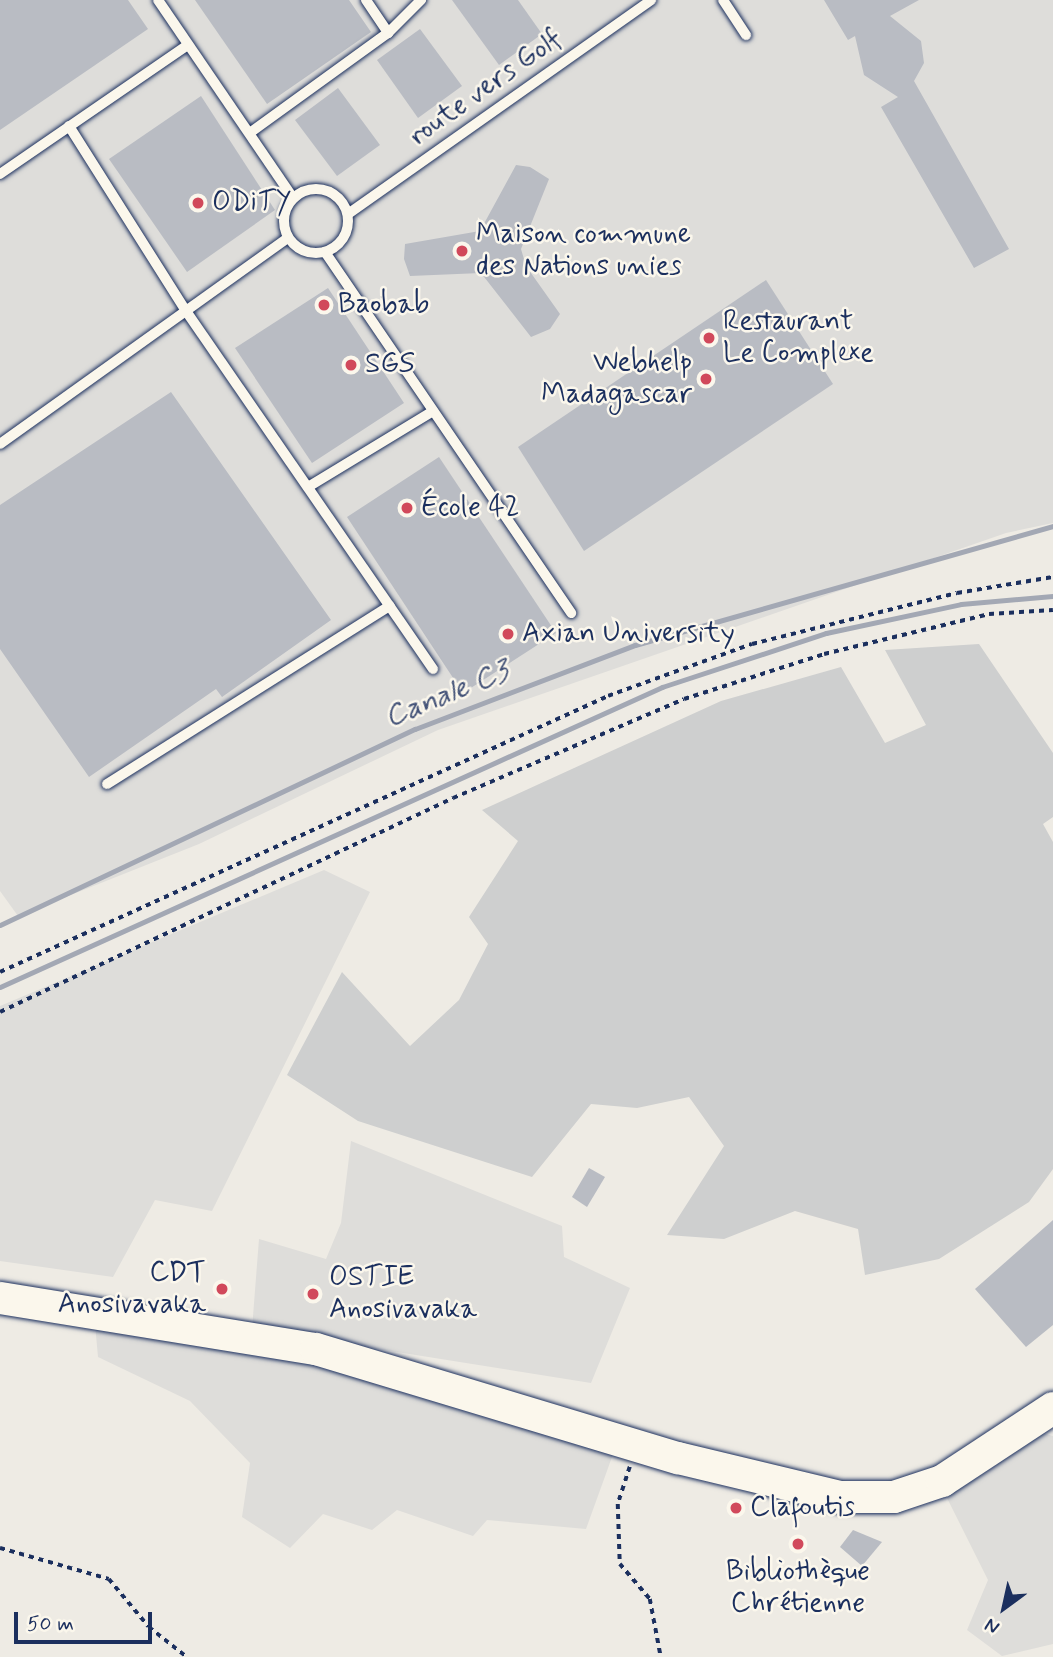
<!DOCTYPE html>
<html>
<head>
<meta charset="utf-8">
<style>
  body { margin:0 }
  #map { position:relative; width:1053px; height:1657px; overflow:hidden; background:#eeebe4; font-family:Mynerve,sans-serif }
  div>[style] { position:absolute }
  .built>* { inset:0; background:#deddda }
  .green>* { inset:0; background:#cecfcf }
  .stream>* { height:5px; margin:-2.5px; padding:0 2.5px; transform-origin:2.5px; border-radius:2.5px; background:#a3a8b4 }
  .building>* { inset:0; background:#b9bcc3 }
  .path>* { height:3.5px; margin-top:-1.75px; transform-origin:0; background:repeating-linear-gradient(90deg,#1b2f5e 0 5px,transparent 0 10px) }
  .roads { filter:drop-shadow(0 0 2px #1b2f5e) drop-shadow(0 0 2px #1b2f5e) }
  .service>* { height:10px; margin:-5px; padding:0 5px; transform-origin:5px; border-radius:5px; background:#fbf7ec }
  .service>.ring { margin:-5px; padding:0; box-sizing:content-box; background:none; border:10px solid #fbf7ec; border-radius:50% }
  .secondary>* { height:32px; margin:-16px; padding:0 16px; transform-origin:16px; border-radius:16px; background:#fbf7ec }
  .dots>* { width:19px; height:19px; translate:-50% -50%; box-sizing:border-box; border:4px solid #fbf7ec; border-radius:50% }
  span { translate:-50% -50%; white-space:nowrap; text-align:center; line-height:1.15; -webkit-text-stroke:5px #fbf7ec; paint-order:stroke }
  .street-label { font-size:28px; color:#1b2f5e }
  .poi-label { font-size:28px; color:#1b2f5e }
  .left { translate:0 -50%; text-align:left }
  .right { translate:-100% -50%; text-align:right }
  .water-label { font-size:30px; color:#445378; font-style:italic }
  .north { position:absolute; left:969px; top:1573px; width:70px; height:70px; -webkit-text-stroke:5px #fbf7ec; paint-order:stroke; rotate:213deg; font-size:19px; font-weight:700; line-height:28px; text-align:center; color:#1b2f5e }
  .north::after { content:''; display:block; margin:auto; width:24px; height:32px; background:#1b2f5e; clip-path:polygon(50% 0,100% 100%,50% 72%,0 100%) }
  .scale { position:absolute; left:14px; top:1612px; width:138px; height:32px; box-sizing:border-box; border:4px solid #1b2f5e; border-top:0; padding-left:9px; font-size:21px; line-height:24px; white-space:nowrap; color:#1b2f5e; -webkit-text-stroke:5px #fbf7ec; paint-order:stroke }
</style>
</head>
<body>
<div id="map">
  <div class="built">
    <i style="clip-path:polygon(0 0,1053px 0,1053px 523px,1006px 533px,438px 730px,199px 844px,18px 916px,0 891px)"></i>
    <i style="clip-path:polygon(324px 870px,370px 892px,212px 1211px,155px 1200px,113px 1277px,0 1261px,0 1006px)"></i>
    <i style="clip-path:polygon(351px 1141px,562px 1226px,564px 1257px,630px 1288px,591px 1383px,252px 1329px,259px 1239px,326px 1259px,341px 1223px)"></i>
    <i style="clip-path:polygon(95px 1324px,281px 1356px,616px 1446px,586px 1529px,487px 1520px,473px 1536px,397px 1510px,372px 1530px,323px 1514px,290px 1548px,242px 1517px,250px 1463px,190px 1401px,98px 1357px)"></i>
    <i style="clip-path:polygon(1042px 1433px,1053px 1436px,1053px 1644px,1002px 1656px,967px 1630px,988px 1580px,944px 1492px)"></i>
  </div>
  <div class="green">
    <i style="clip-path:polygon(979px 644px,1053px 753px,1053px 817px,1043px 824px,1053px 842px,1053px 1169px,1029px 1202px,939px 1259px,865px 1275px,858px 1229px,795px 1211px,724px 1239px,667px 1235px,724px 1146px,689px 1097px,637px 1108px,591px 1104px,532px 1177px,358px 1121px,287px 1075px,342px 972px,410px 1046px,459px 1000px,488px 944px,469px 917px,518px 841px,482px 810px,721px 701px,841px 667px,885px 743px,926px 725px,885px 650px)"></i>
  </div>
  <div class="stream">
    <i style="left:0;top:925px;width:459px;rotate:-25.3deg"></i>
    <i style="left:415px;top:729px;width:235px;rotate:-20.9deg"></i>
    <i style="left:635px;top:645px;width:435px;rotate:-15.9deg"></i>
    <i style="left:0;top:987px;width:727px;rotate:-24.38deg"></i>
    <i style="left:662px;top:687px;width:173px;rotate:-18.2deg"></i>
    <i style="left:826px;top:633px;width:138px;rotate:-12.1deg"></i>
    <i style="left:961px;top:604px;width:92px;rotate:-5deg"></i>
  </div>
  <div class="building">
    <i style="clip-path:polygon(0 0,128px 0,148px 29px,0 130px)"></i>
    <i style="clip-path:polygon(195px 0,349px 0,371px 32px,267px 104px)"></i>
    <i style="clip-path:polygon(452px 0,518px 0,542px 34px,499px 65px)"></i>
    <i style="clip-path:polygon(824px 0,919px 0,890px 16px,921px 41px,924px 63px,914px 81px,1009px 249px,974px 268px,881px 107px,898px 97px,864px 75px,855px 36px,848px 40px)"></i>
    <i style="clip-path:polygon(420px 29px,462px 86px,418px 118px,377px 60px)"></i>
    <i style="clip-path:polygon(338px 88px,380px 145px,337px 176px,295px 120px)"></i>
    <i style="clip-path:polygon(201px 96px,275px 210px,187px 272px,109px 159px)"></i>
    <i style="clip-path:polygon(516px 165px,530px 167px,549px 179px,521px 249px,526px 266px,560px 314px,550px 329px,531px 337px,481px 273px,410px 276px,404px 259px,405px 244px,480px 231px)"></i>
    <i style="clip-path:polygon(766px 280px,833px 384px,584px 551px,518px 447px)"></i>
    <i style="clip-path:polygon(328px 288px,404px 403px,312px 463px,235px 348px)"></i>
    <i style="clip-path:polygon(171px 392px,331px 620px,222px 697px,216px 689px,89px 777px,0 649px,0 505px)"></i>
    <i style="clip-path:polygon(439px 457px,556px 633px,463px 693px,347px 517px)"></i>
    <i style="clip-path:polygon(589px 1168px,605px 1177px,587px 1207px,572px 1197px)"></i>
    <i style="clip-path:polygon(1053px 1220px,1053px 1325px,1026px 1347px,975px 1289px)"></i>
    <i style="clip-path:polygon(853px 1530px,882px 1542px,862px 1566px,840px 1547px)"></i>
  </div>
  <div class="path">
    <i style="left:0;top:972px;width:668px;rotate:-24.42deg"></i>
    <i style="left:608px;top:696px;width:153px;rotate:-19.9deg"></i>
    <i style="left:752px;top:644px;width:211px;rotate:-14deg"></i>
    <i style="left:957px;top:593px;width:97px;rotate:-9.5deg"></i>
    <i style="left:0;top:1012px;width:501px;rotate:-25.29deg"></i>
    <i style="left:453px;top:798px;width:251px;rotate:-23.2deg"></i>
    <i style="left:684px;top:699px;width:147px;rotate:-17.8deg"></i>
    <i style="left:824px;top:654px;width:170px;rotate:-13.6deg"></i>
    <i style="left:989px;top:614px;width:64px;rotate:-3.6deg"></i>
    <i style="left:630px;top:1467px;width:39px;rotate:108deg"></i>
    <i style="left:618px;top:1504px;width:60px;rotate:88.1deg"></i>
    <i style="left:620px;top:1564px;width:46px;rotate:49.4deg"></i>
    <i style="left:650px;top:1599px;width:59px;rotate:79.3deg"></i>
    <i style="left:0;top:1548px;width:113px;rotate:15.9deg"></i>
    <i style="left:109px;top:1579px;width:62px;rotate:50.2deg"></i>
    <i style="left:149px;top:1627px;width:48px;rotate:38.3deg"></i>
  </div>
  <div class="roads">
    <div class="service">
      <i style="left:158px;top:0;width:240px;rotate:55.7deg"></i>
      <i style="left:366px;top:0;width:40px;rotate:56deg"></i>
      <i style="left:723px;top:0;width:42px;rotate:56.7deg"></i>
      <i style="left:69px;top:126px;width:219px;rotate:57.7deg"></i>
      <i style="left:186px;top:311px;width:435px;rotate:55.4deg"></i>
      <i style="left:251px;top:132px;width:169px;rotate:-35.9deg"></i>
      <i style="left:388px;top:33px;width:47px;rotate:-45deg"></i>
      <i style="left:0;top:174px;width:228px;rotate:-34.5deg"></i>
      <i class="ring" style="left:284px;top:189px;width:54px;height:54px"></i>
      <i style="left:348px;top:214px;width:371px;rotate:-35.2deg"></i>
      <i style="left:325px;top:252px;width:437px;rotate:55.7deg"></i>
      <i style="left:0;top:444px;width:354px;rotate:-35.6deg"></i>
      <i style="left:308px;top:487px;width:146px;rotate:-31.3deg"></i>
      <i style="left:107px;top:784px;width:334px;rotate:-32.2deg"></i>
    </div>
    <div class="secondary">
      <i style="left:0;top:1298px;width:320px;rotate:9.2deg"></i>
      <i style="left:316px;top:1349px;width:378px;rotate:16.8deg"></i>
      <i style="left:678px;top:1458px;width:167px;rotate:13.5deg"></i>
      <i style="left:840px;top:1497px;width:54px"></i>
      <i style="left:894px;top:1497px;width:51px;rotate:-18.4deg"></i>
      <i style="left:942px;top:1481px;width:133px;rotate:-33.3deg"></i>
    </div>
  </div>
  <div class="dots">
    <i style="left:198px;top:203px;background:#d1495b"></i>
    <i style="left:462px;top:251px;background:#d1495b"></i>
    <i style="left:324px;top:305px;background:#d1495b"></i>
    <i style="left:709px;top:338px;background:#d1495b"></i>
    <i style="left:351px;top:365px;background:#d1495b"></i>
    <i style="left:706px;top:379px;background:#d1495b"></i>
    <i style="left:407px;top:508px;background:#d1495b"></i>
    <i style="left:508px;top:634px;background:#d1495b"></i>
    <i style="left:222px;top:1289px;background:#d1495b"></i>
    <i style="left:313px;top:1294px;background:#d1495b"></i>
    <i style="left:736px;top:1508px;background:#d1495b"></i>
    <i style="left:798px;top:1544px;background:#d1495b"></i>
  </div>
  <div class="street-label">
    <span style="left:486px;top:88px;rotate:-35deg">route vers Golf</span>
  </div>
  <div class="poi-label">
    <span class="left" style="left:212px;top:203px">ODiTY</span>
    <span class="left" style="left:476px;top:251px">Maison commune<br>des Nations unies</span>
    <span class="left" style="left:338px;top:305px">Baobab</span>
    <span class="left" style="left:723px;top:338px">Restaurant<br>Le Complexe</span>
    <span class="right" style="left:692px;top:379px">Webhelp<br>Madagascar</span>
    <span class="left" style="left:365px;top:365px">SGS</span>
    <span class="left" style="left:421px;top:508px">École 42</span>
    <span class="left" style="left:522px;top:634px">Axian University</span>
    <span class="right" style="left:206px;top:1289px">CDT<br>Anosivavaka</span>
    <span class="left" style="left:329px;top:1294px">OSTIE<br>Anosivavaka</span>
    <span class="left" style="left:750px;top:1508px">Clafoutis</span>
    <span style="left:798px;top:1588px">Bibliothèque<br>Chrétienne</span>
  </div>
  <div class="water-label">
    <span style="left:447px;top:695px;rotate:-22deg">Canale C3</span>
  </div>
  <div class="north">N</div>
  <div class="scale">50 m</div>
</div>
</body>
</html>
